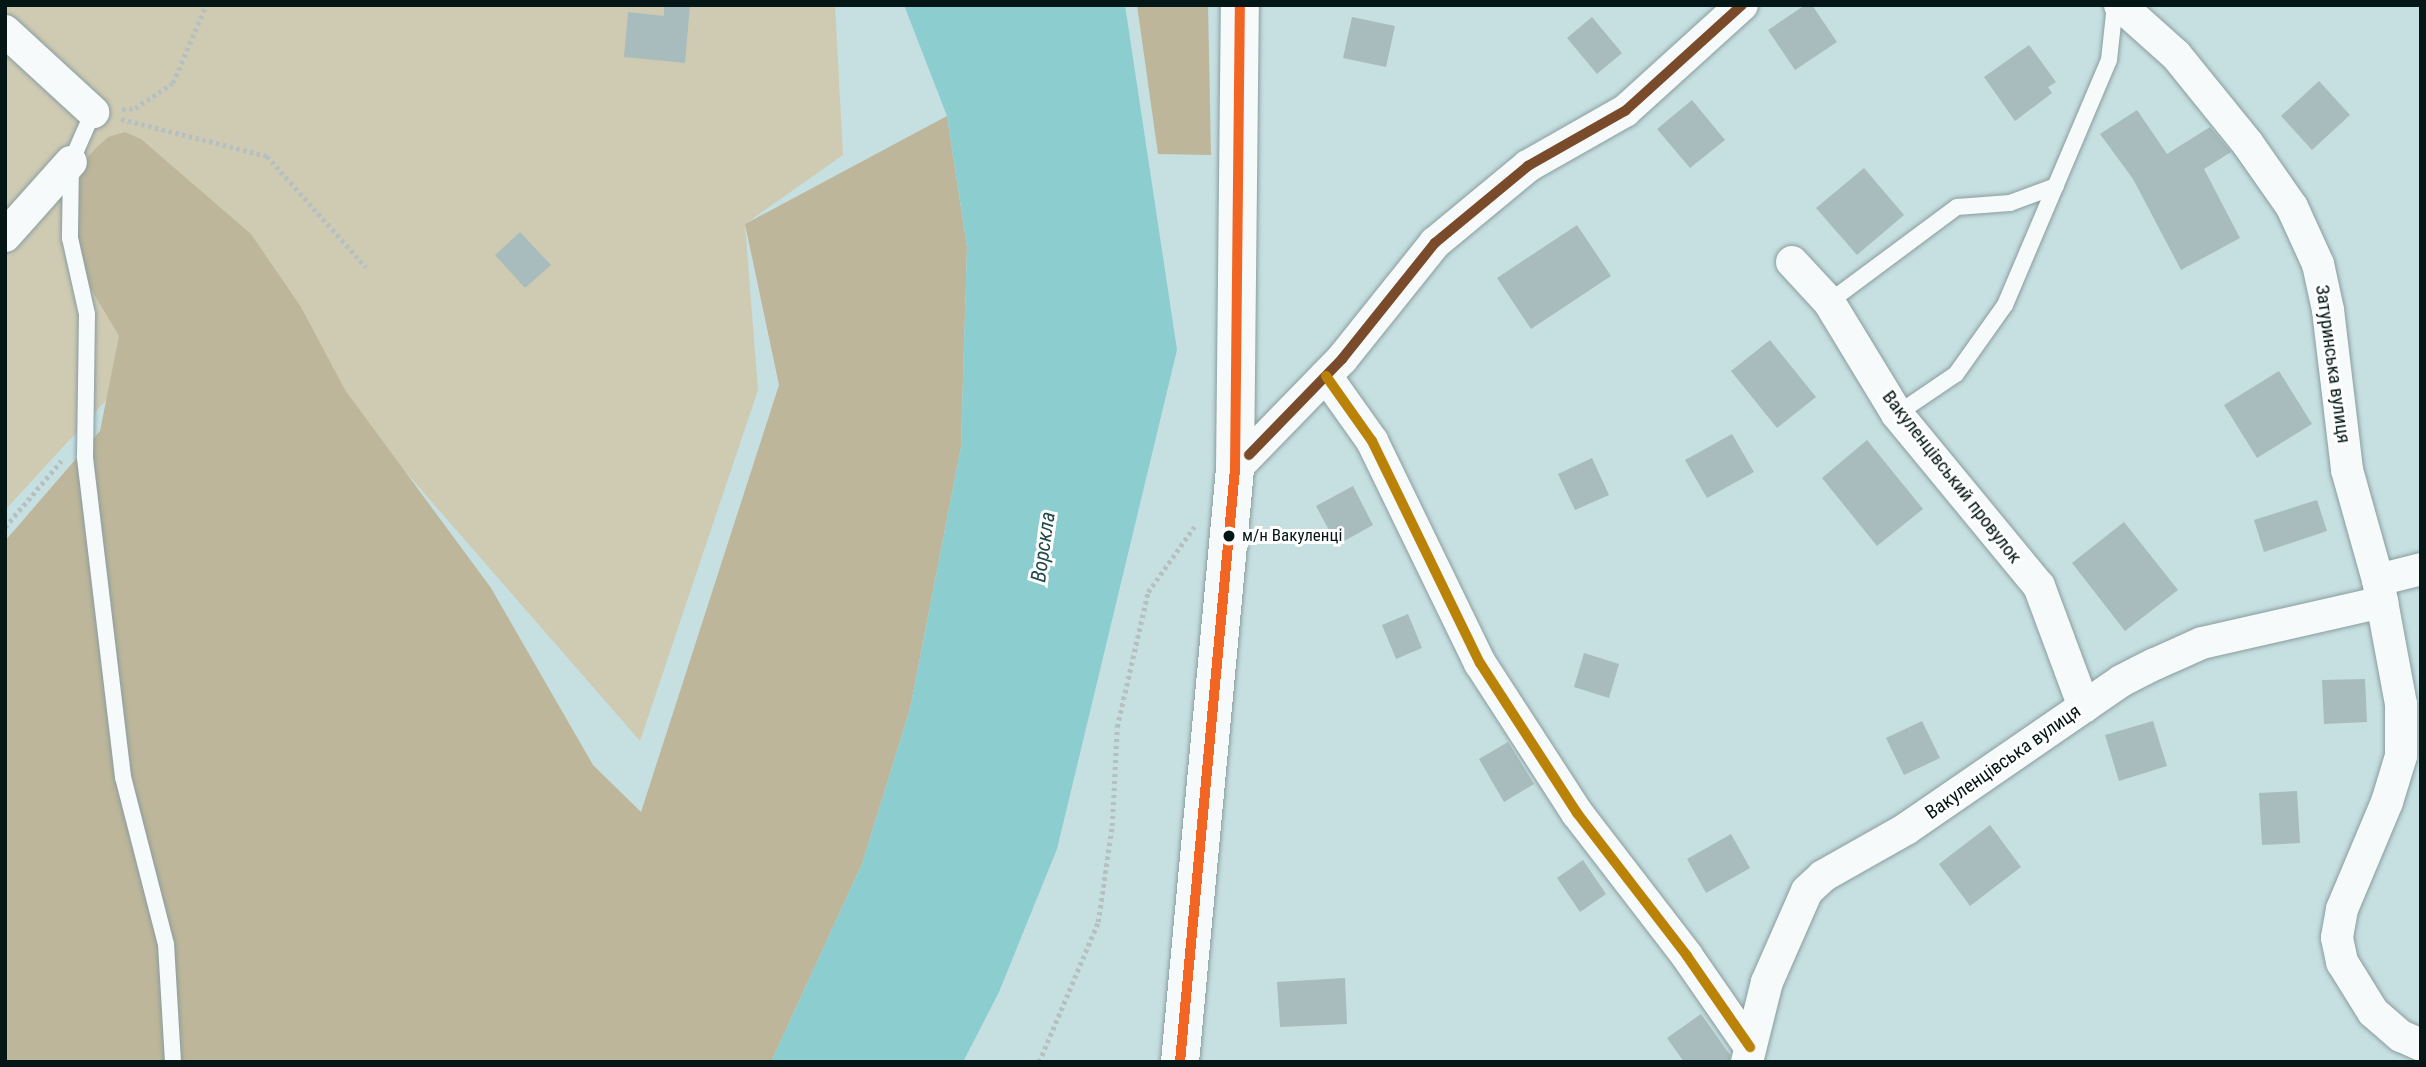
<!DOCTYPE html>
<html>
<head>
<meta charset="utf-8">
<style>
  body { margin:0 }
  #map { position:relative; width:2426px; height:1067px; overflow:hidden; background:#c6dfe1; font-family:"Roboto Condensed",sans-serif }
  div>[style] { position:absolute }
  .green>* { inset:0; background:#cfcbb3 }
  .forest>* { inset:0; background:#bdb69a }
  .water>* { inset:0; background:#8ccdd0 }
  .building>* { inset:0; background:#a8bcbd }
  .path>* { height:4.5px; margin-top:-2.25px; transform-origin:0; background:repeating-linear-gradient(90deg,#b7c0c1 0 3.5px,transparent 0 7px) }
  .roads { filter:drop-shadow(0 0 2px #8a9d9e) drop-shadow(0 0 2px #8a9d9e) }
  .lane>* { height:16px; margin:-8px; padding:0 8px; transform-origin:8px; border-radius:8px; background:#f6fafa }
  .street>* { height:32px; margin:-16px; padding:0 16px; transform-origin:16px; border-radius:16px; background:#f6fafa }
  .secondary>* { height:38px; margin:-19px; padding:0 19px; transform-origin:19px; border-radius:19px; background:#f6fafa }
  .bus-1>* { height:10px; margin:-5px; padding:0 5px; transform-origin:5px; border-radius:5px; background:#7a4b2a }
  .bus-2>* { height:10px; margin:-5px; padding:0 5px; transform-origin:5px; border-radius:5px; background:#f26522 }
  .bus-3>* { height:10px; margin:-5px; padding:0 5px; transform-origin:5px; border-radius:5px; background:#ba8206 }
  .dots>* { width:19px; height:19px; translate:-50% -50%; box-sizing:border-box; border:4px solid #fff; border-radius:50% }
  span { translate:-50% -50%; white-space:nowrap; text-align:center; line-height:1.15; -webkit-text-stroke:6px #fff; paint-order:stroke }
  .bus-label { font-size:17px; color:#051617 }
  .left { translate:0 -50%; text-align:left }
  .street-label { font-size:19px; color:#051617 }
  .water-label { font-size:21px; color:#22494b; font-style:italic }
  .frame { position:absolute; inset:0; border:7px solid #051617; pointer-events:none }
</style>
</head>
<body>
<div id="map">
  <div class="green">
    <i style="clip-path:polygon(5px 5px,835px 5px,843px 155px,745px 224px,758px 390px,640px 741px,228px 268px,5px 510px)"></i>
  </div>
  <div class="forest">
    <i style="clip-path:polygon(1137px 5px,1208px 5px,1211px 155px,1158px 154px)"></i>
    <i style="clip-path:polygon(947px 116px,967px 247px,961px 447px,910px 709px,862px 864px,771px 1062px,5px 1062px,5px 541px,100px 431px,119px 336px,91px 289px,73px 234px,72px 198px,84px 162px,95px 149px,108px 137px,125px 132px,141px 139px,251px 234px,301px 307px,345px 390px,491px 588px,593px 765px,641px 812px,779px 385px,745px 224px)"></i>
  </div>
  <div class="water">
    <i style="clip-path:polygon(904px 5px,1125px 5px,1177px 350px,1057px 849px,999px 992px,963px 1062px,771px 1062px,862px 864px,910px 709px,961px 447px,967px 247px,947px 116px)"></i>
  </div>
  <div class="building">
    <i style="clip-path:polygon(664px 5px,690px 5px,685px 63px,624px 57px,628px 12px,664px 16px)"></i>
    <i style="clip-path:polygon(1805px 5px,1812px 5px,1837px 42px,1795px 70px,1768px 30px)"></i>
    <i style="clip-path:polygon(1352px 17px,1395px 26px,1386px 67px,1343px 58px)"></i>
    <i style="clip-path:polygon(1592px 17px,1622px 53px,1597px 74px,1567px 38px)"></i>
    <i style="clip-path:polygon(2029px 45px,2056px 82px,2048px 87px,2052px 93px,2015px 121px,1984px 77px)"></i>
    <i style="clip-path:polygon(2319px 81px,2350px 115px,2312px 150px,2281px 116px)"></i>
    <i style="clip-path:polygon(1692px 100px,1725px 140px,1690px 168px,1657px 129px)"></i>
    <i style="clip-path:polygon(2137px 110px,2167px 154px,2210px 127px,2231px 152px,2204px 169px,2240px 238px,2181px 270px,2133px 179px,2100px 134px)"></i>
    <i style="clip-path:polygon(1864px 168px,1904px 215px,1857px 255px,1816px 208px)"></i>
    <i style="clip-path:polygon(1577px 225px,1611px 276px,1531px 329px,1497px 278px)"></i>
    <i style="clip-path:polygon(520px 232px,551px 265px,525px 288px,495px 255px)"></i>
    <i style="clip-path:polygon(1770px 340px,1816px 397px,1777px 428px,1731px 371px)"></i>
    <i style="clip-path:polygon(2279px 371px,2312px 424px,2257px 458px,2224px 405px)"></i>
    <i style="clip-path:polygon(1732px 434px,1754px 472px,1707px 498px,1685px 460px)"></i>
    <i style="clip-path:polygon(1867px 440px,1923px 509px,1877px 546px,1822px 478px)"></i>
    <i style="clip-path:polygon(1592px 458px,1609px 495px,1575px 510px,1558px 474px)"></i>
    <i style="clip-path:polygon(1353px 486px,1373px 525px,1337px 545px,1316px 506px)"></i>
    <i style="clip-path:polygon(2317px 500px,2327px 531px,2264px 552px,2254px 520px)"></i>
    <i style="clip-path:polygon(2124px 522px,2178px 590px,2125px 631px,2072px 563px)"></i>
    <i style="clip-path:polygon(1408px 614px,1422px 648px,1396px 659px,1382px 625px)"></i>
    <i style="clip-path:polygon(1584px 653px,1619px 664px,1609px 698px,1574px 687px)"></i>
    <i style="clip-path:polygon(2365px 679px,2367px 722px,2324px 724px,2322px 680px)"></i>
    <i style="clip-path:polygon(1922px 721px,1940px 758px,1904px 775px,1886px 738px)"></i>
    <i style="clip-path:polygon(2153px 721px,2167px 766px,2119px 781px,2105px 735px)"></i>
    <i style="clip-path:polygon(1508px 742px,1534px 784px,1504px 802px,1479px 759px)"></i>
    <i style="clip-path:polygon(2297px 791px,2300px 843px,2262px 845px,2259px 793px)"></i>
    <i style="clip-path:polygon(1990px 825px,2021px 867px,1970px 906px,1939px 864px)"></i>
    <i style="clip-path:polygon(1731px 834px,1750px 868px,1706px 893px,1687px 859px)"></i>
    <i style="clip-path:polygon(1583px 860px,1606px 894px,1580px 912px,1557px 878px)"></i>
    <i style="clip-path:polygon(1345px 978px,1347px 1024px,1280px 1027px,1277px 982px)"></i>
    <i style="clip-path:polygon(1701px 1014px,1730px 1055px,1729px 1062px,1684px 1062px,1667px 1038px)"></i>
  </div>
  <div class="path">
    <i style="left:122px;top:109px;width:13px;rotate:-4deg"></i>
    <i style="left:135px;top:108px;width:45px;rotate:-33.3deg"></i>
    <i style="left:173px;top:83px;width:85px;rotate:-67.1deg"></i>
    <i style="left:121px;top:119px;width:151px;rotate:14.2deg"></i>
    <i style="left:267px;top:156px;width:149px;rotate:48.3deg"></i>
    <i style="left:5px;top:527px;width:87px;rotate:-49.7deg"></i>
    <i style="left:1039px;top:1062px;width:152px;rotate:-67.1deg"></i>
    <i style="left:1098px;top:922px;width:97px;rotate:-81.7deg"></i>
    <i style="left:1112px;top:826px;width:99px;rotate:-87.1deg"></i>
    <i style="left:1117px;top:727px;width:139px;rotate:-77.1deg"></i>
    <i style="left:1148px;top:592px;width:80px;rotate:-54.7deg"></i>
  </div>
  <div class="roads">
    <div class="lane">
      <i style="left:93px;top:112px;width:55px;rotate:113.7deg"></i>
      <i style="left:71px;top:162px;width:76px;rotate:90.8deg"></i>
      <i style="left:70px;top:238px;width:78px;rotate:77.4deg"></i>
      <i style="left:87px;top:314px;width:144px;rotate:90.8deg"></i>
      <i style="left:85px;top:458px;width:321px;rotate:83.2deg"></i>
      <i style="left:123px;top:777px;width:172px;rotate:75.6deg"></i>
      <i style="left:166px;top:944px;width:118px;rotate:86.6deg"></i>
      <i style="left:1829px;top:302px;width:159px;rotate:-36.6deg"></i>
      <i style="left:1957px;top:207px;width:53px;rotate:-4.3deg"></i>
      <i style="left:2010px;top:203px;width:49px;rotate:-20.3deg"></i>
      <i style="left:1897px;top:414px;width:71px;rotate:-34.1deg"></i>
      <i style="left:1956px;top:374px;width:85px;rotate:-54.6deg"></i>
      <i style="left:2005px;top:305px;width:266px;rotate:-67deg"></i>
      <i style="left:2109px;top:60px;width:55px;rotate:-83.8deg"></i>
    </div>
    <div class="street">
      <i style="left:2120px;top:5px;width:75px;rotate:41.8deg"></i>
      <i style="left:2176px;top:55px;width:114px;rotate:51deg"></i>
      <i style="left:2248px;top:144px;width:77px;rotate:55.1deg"></i>
      <i style="left:2292px;top:207px;width:63px;rotate:65.5deg"></i>
      <i style="left:2318px;top:264px;width:47px;rotate:77.7deg"></i>
      <i style="left:2328px;top:310px;width:161px;rotate:83.2deg"></i>
      <i style="left:2347px;top:470px;width:114px;rotate:74.3deg"></i>
      <i style="left:2378px;top:580px;width:126px;rotate:79.5deg"></i>
      <i style="left:2401px;top:704px;width:52px;rotate:90deg"></i>
      <i style="left:2401px;top:756px;width:48px;rotate:106.9deg"></i>
      <i style="left:2387px;top:802px;width:116px;rotate:112.8deg"></i>
      <i style="left:2342px;top:909px;width:29px;rotate:100deg"></i>
      <i style="left:2337px;top:938px;width:25px;rotate:78deg"></i>
      <i style="left:2342px;top:962px;width:59px;rotate:58.2deg"></i>
      <i style="left:2373px;top:1012px;width:37px;rotate:41deg"></i>
      <i style="left:2401px;top:1036px;width:22px;rotate:24deg"></i>
      <i style="left:5px;top:31px;width:120px;rotate:42.6deg"></i>
      <i style="left:5px;top:236px;width:99px;rotate:-48.3deg"></i>
      <i style="left:1792px;top:262px;width:54px;rotate:47.2deg"></i>
      <i style="left:1829px;top:302px;width:131px;rotate:58.7deg"></i>
      <i style="left:1897px;top:414px;width:223px;rotate:50.5deg"></i>
      <i style="left:2039px;top:586px;width:129px;rotate:69.6deg"></i>
      <i style="left:1326px;top:376px;width:80px;rotate:54.7deg"></i>
      <i style="left:1372px;top:441px;width:247px;rotate:64.1deg"></i>
      <i style="left:1480px;top:663px;width:179px;rotate:57.1deg"></i>
      <i style="left:1577px;top:813px;width:180px;rotate:52.4deg"></i>
      <i style="left:1687px;top:956px;width:111px;rotate:55.3deg"></i>
      <i style="left:1235px;top:469px;width:153px;rotate:-45.8deg"></i>
      <i style="left:1342px;top:359px;width:149px;rotate:-51.3deg"></i>
      <i style="left:1435px;top:243px;width:121px;rotate:-39.6deg"></i>
      <i style="left:1528px;top:166px;width:112px;rotate:-29.6deg"></i>
      <i style="left:1625px;top:111px;width:158px;rotate:-42.2deg"></i>
      <i style="left:2378px;top:580px;width:44px;rotate:-14.3deg"></i>
      <i style="left:1747px;top:1062px;width:82px;rotate:-76deg"></i>
      <i style="left:1767px;top:982px;width:99px;rotate:-66.3deg"></i>
      <i style="left:1807px;top:891px;width:22px;rotate:-43deg"></i>
      <i style="left:1823px;top:876px;width:95px;rotate:-29.5deg"></i>
      <i style="left:1906px;top:829px;width:261px;rotate:-34.5deg"></i>
      <i style="left:2121px;top:681px;width:38px;rotate:-27deg"></i>
      <i style="left:2155px;top:664px;width:51px;rotate:-24.1deg"></i>
      <i style="left:2202px;top:643px;width:185px;rotate:-12.8deg"></i>
    </div>
    <div class="secondary">
      <i style="left:1180px;top:1062px;width:596px;rotate:-84.7deg"></i>
      <i style="left:1235px;top:469px;width:464px;rotate:-89.4deg"></i>
    </div>
  </div>
  <div class="bus-1">
    <i style="left:1249px;top:455px;width:134px;rotate:-45.9deg"></i>
    <i style="left:1342px;top:359px;width:149px;rotate:-51.3deg"></i>
    <i style="left:1435px;top:243px;width:121px;rotate:-39.6deg"></i>
    <i style="left:1528px;top:166px;width:112px;rotate:-29.6deg"></i>
    <i style="left:1625px;top:111px;width:158px;rotate:-42.2deg"></i>
  </div>
  <div class="bus-2">
    <i style="left:1180px;top:1062px;width:596px;rotate:-84.7deg"></i>
    <i style="left:1235px;top:469px;width:464px;rotate:-89.4deg"></i>
  </div>
  <div class="bus-3">
    <i style="left:1326px;top:376px;width:80px;rotate:54.7deg"></i>
    <i style="left:1372px;top:441px;width:247px;rotate:64.1deg"></i>
    <i style="left:1480px;top:663px;width:179px;rotate:57.1deg"></i>
    <i style="left:1577px;top:813px;width:180px;rotate:52.4deg"></i>
    <i style="left:1687px;top:956px;width:111px;rotate:55.3deg"></i>
  </div>
  <div class="dots">
    <i style="left:1229px;top:536px;background:#051617"></i>
  </div>
  <div class="bus-label">
    <span class="left" style="left:1242px;top:536px">м/н Вакуленці</span>
  </div>
  <div class="street-label">
    <span style="left:2333px;top:364px;rotate:82deg">Затуринська вулиця</span>
    <span style="left:1952px;top:477px;rotate:52deg">Вакуленцівський провулок</span>
    <span style="left:2003px;top:762px;rotate:-35deg">Вакуленцівська вулиця</span>
  </div>
  <div class="water-label">
    <span style="left:1043px;top:547px;rotate:-82deg">Ворскла</span>
  </div>
  <div class="frame"></div>
</div>
</body>
</html>
